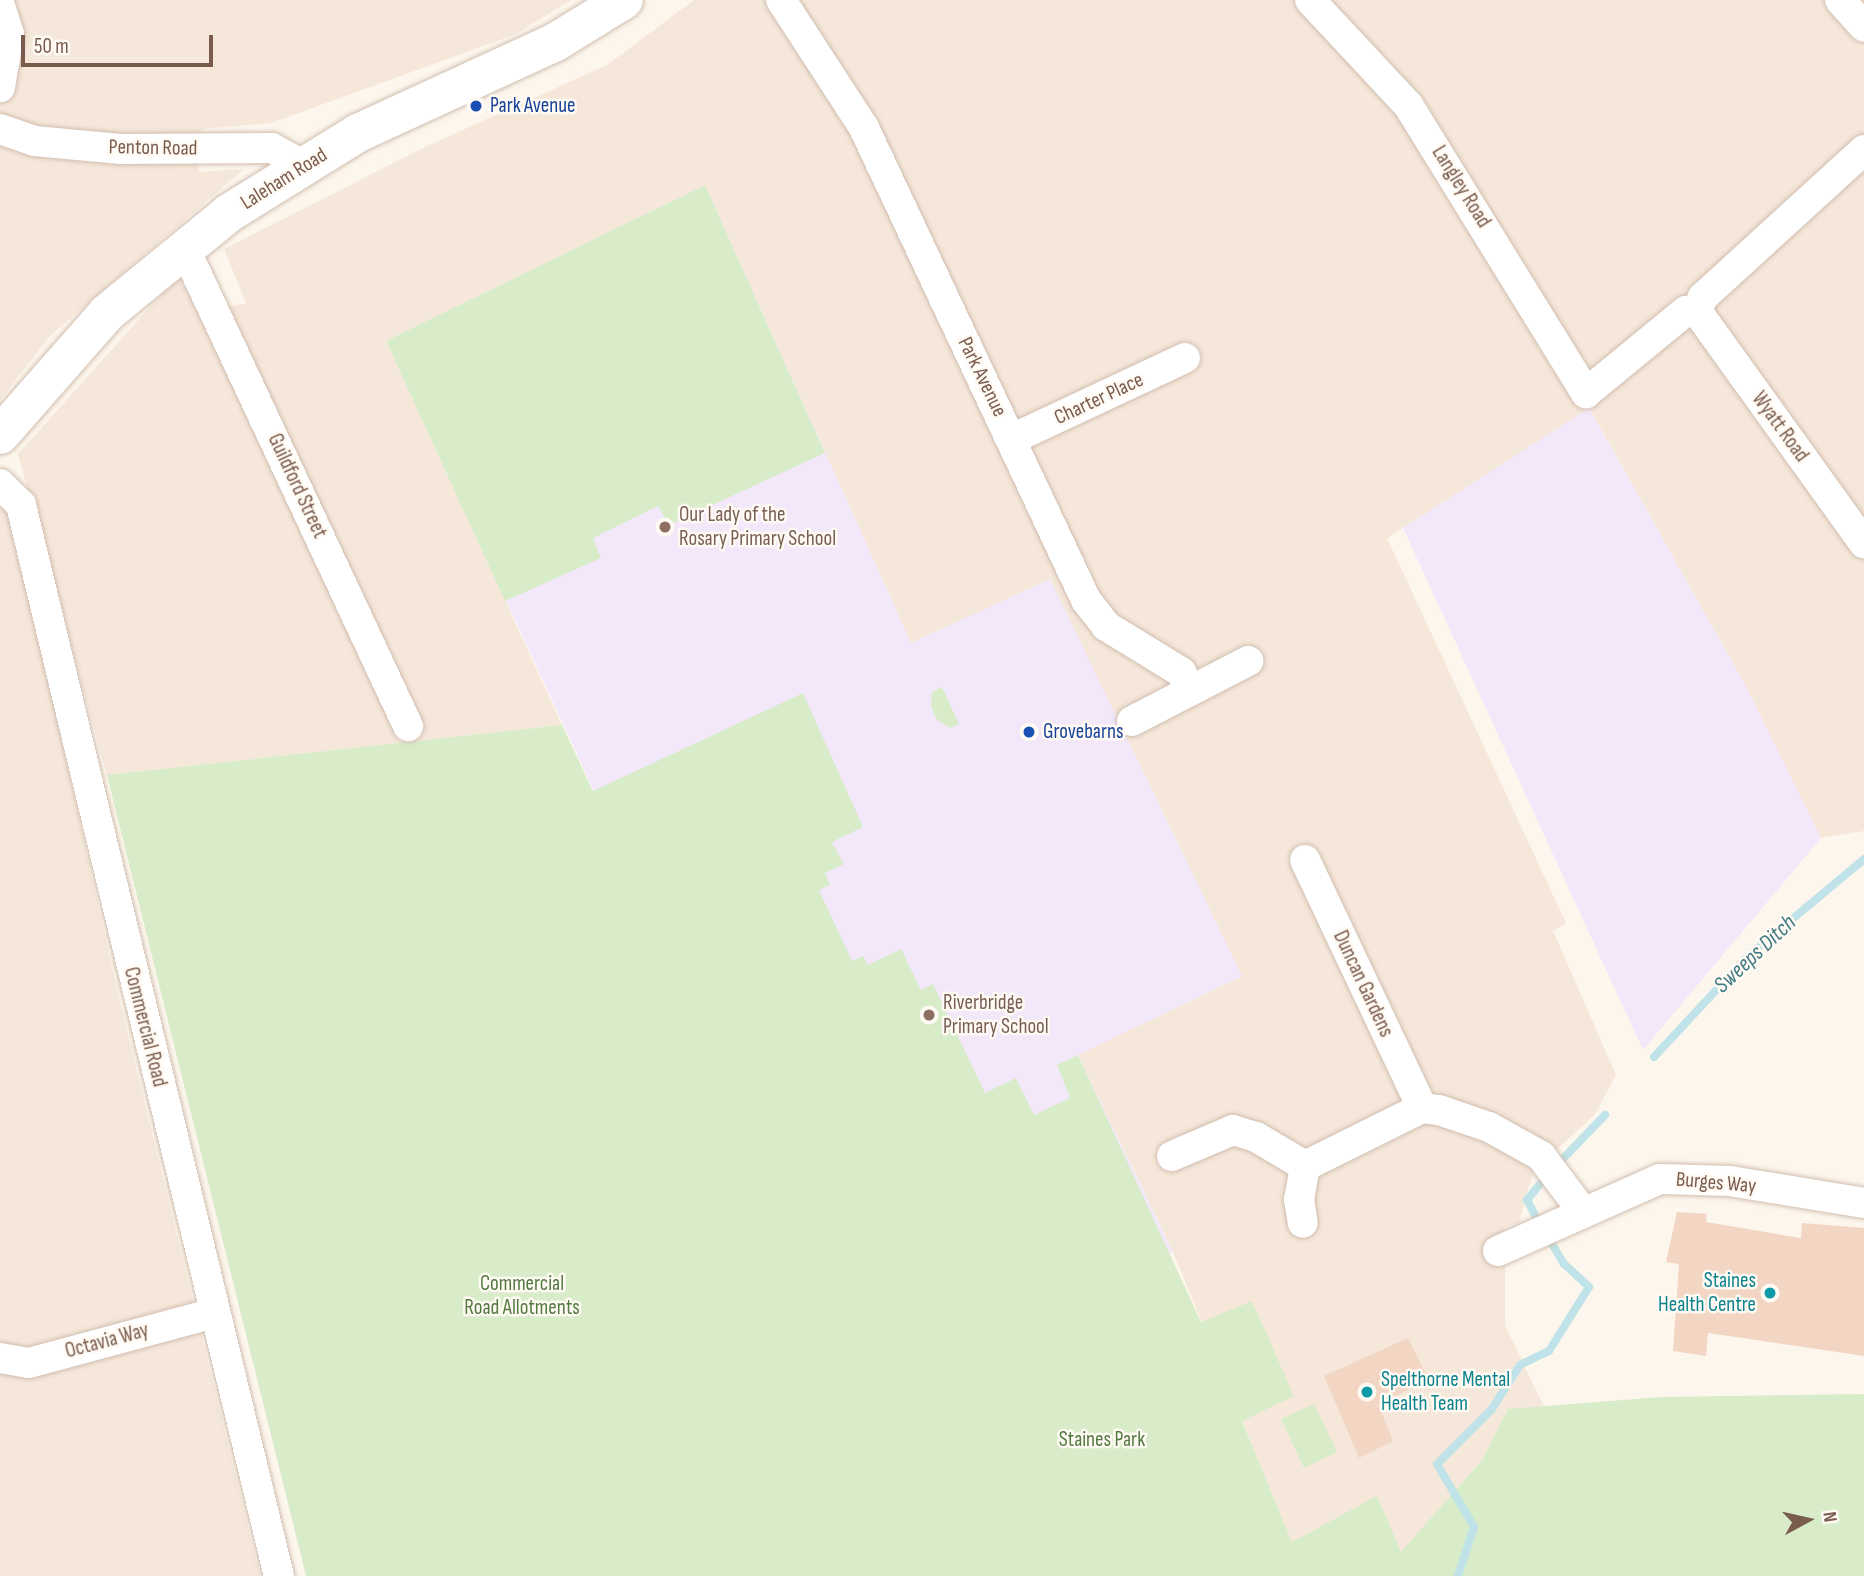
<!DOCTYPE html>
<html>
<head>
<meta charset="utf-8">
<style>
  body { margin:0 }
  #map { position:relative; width:1864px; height:1576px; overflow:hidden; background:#fdf6ec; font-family:"Sofia Sans Condensed",sans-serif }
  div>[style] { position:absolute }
  .residential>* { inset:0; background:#f5e8da }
  .education>* { inset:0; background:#f3e8fa }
  .green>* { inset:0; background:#d8ecc9 }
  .stream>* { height:8px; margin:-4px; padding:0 4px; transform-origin:4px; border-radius:4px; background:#bfe3e8 }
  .building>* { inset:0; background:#f3d5c3 }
  .roads { filter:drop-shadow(0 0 2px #d1beb0) drop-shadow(0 0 2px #d1beb0) }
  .minor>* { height:30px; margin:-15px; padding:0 15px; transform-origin:15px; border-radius:15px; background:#fff }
  .secondary>* { height:38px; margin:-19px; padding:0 19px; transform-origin:19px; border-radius:19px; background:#fff }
  .dots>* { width:19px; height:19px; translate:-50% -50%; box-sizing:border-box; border:4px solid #fffaf3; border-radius:50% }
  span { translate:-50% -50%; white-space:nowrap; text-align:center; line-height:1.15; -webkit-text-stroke:5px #fffaf3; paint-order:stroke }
  .transit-label { font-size:21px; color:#164399 }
  .left { translate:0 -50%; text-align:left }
  .street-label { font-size:21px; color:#7a5c4d }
  .education-label { font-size:21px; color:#785e54 }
  .culture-label { font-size:21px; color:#0d838f }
  .right { translate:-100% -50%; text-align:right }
  .park-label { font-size:21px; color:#537a41 }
  .water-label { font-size:23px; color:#437c86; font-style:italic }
  .north { position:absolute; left:1773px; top:1485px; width:70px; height:70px; -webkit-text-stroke:5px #fffaf3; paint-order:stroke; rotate:82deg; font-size:19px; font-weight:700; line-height:28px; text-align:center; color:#7a5c4d }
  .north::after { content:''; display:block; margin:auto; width:24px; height:32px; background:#7a5c4d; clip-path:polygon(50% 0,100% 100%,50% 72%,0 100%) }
  .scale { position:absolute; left:21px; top:35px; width:192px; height:32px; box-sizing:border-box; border:4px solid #7a5c4d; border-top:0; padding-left:9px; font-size:21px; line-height:24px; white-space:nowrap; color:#7a5c4d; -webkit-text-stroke:5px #fffaf3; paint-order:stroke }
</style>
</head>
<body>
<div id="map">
  <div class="residential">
    <i style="clip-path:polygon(0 0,571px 0,516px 34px,271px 123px,201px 129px,198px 172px,244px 169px,50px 336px,0 400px)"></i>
    <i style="clip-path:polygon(694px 0,1864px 0,1864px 831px,1821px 838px,1748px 690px,1590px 409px,1387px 538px,1566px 923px,1553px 931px,1616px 1075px,1595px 1114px,1533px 1172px,1519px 1222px,1505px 1227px,1505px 1325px,1544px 1407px,1508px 1409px,1483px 1459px,1401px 1553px,1377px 1497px,1292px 1542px,1173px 1252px,1078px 1055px,1242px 976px,1050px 580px,911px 643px,705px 185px,386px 341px,562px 725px,107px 775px,18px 454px,177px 277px,200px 313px,246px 303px,224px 249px,423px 148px,607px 65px)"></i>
    <i style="clip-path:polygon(0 496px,13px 518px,115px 982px,260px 1576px,0 1576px)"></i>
  </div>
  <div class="education">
    <i style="clip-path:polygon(705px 185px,911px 643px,1050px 579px,1242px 976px,1078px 1055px,1173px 1252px,876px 1401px,386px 341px)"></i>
    <i style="clip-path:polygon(1589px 408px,1748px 690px,1821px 838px,1643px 1050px,1403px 528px)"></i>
  </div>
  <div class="green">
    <i style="clip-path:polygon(705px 185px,825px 453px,669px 525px,658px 506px,593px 538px,601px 558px,505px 601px,386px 341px)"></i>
    <i style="clip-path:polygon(942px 687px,959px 724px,950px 728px,936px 719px,931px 706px,932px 692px)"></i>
    <i style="clip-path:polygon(803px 693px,863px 827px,832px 842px,844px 864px,825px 873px,830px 885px,819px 890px,852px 961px,863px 956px,868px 965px,901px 949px,921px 990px,933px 984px,985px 1093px,1016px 1078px,1034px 1115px,1070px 1098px,1057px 1065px,1078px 1055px,1201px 1322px,1252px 1301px,1294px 1396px,1242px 1421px,1292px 1542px,1377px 1496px,1401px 1552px,1483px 1459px,1508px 1409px,1661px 1397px,1864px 1394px,1864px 1576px,306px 1576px,107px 775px,562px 725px,593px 791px)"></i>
    <i style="clip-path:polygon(1314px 1404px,1337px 1452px,1304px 1468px,1281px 1419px)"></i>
  </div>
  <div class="stream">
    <i style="left:1654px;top:1057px;width:137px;rotate:-47.1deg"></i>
    <i style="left:1747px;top:957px;width:153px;rotate:-39.9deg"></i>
    <i style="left:1556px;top:1166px;width:71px;rotate:-46.1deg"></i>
    <i style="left:1540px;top:1225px;width:28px;rotate:-117deg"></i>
    <i style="left:1527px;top:1200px;width:32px;rotate:-51deg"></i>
    <i style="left:1458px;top:1576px;width:52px;rotate:-71.9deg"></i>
    <i style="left:1474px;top:1527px;width:73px;rotate:-120.4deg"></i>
    <i style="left:1437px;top:1464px;width:78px;rotate:-45deg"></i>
    <i style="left:1492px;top:1409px;width:52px;rotate:-57.5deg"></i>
    <i style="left:1520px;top:1365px;width:32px;rotate:-26deg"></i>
    <i style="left:1549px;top:1351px;width:75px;rotate:-58deg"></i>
    <i style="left:1589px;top:1287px;width:34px;rotate:-137deg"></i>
    <i style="left:1564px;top:1264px;width:33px;rotate:-121deg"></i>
  </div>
  <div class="building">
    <i style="clip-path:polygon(1677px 1212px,1707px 1214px,1706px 1222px,1801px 1238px,1802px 1223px,1864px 1228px,1864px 1356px,1708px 1333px,1706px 1356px,1673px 1351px,1679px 1264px,1666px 1262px)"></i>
    <i style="clip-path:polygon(1408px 1338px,1429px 1380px,1378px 1404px,1393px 1441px,1359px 1458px,1324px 1376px)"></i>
  </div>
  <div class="roads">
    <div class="minor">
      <i style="left:781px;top:0;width:153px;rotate:57deg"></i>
      <i style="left:864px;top:128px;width:522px;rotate:64.81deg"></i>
      <i style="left:1086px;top:600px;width:33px;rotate:52deg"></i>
      <i style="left:1106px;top:626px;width:88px;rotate:31.5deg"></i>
      <i style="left:1181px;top:672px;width:20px;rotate:63deg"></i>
      <i style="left:1310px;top:0;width:144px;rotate:47deg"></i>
      <i style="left:1408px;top:105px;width:339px;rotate:58.3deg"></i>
      <i style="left:1586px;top:393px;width:129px;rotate:-39.4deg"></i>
      <i style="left:1686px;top:311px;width:11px"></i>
      <i style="left:1697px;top:311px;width:15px;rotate:-67deg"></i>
      <i style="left:1703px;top:297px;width:218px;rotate:-42.4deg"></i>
      <i style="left:1840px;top:0;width:36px;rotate:48deg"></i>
      <i style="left:0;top:6px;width:29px;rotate:72deg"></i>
      <i style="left:9px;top:34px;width:54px;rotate:99.6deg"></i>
      <i style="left:0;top:129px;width:36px;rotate:19deg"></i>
      <i style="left:34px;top:141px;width:87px;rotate:5.3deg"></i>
      <i style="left:121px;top:149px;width:151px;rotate:-0.4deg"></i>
      <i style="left:272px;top:148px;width:35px;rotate:29deg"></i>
      <i style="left:184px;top:247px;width:529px;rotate:64.94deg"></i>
      <i style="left:1697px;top:311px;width:286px;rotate:54.3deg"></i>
      <i style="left:1012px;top:439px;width:191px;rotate:-25.1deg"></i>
      <i style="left:0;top:484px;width:30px;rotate:45deg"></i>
      <i style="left:21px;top:505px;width:1102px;rotate:76.46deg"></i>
      <i style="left:1132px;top:721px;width:131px;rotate:-27.3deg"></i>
      <i style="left:1305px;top:860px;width:274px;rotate:64.7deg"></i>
      <i style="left:1172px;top:1156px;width:66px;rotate:-23.1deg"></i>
      <i style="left:1233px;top:1130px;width:24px;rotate:17deg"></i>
      <i style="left:1256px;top:1137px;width:57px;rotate:30.6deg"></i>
      <i style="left:1305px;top:1166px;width:34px;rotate:100deg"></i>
      <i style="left:1299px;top:1199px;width:24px;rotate:81deg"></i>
      <i style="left:1305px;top:1166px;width:131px;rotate:-26.4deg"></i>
      <i style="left:1422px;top:1108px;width:17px;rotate:7deg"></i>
      <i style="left:1439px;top:1110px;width:53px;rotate:18.8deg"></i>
      <i style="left:1489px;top:1127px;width:60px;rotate:29.1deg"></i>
      <i style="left:1541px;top:1156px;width:70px;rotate:53.1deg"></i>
      <i style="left:1498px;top:1251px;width:177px;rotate:-24deg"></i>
      <i style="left:1660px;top:1179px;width:70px;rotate:1.6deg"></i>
      <i style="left:1730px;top:1181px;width:136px;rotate:9.3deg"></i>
      <i style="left:0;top:1358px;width:29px;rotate:10deg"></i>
      <i style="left:29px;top:1363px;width:192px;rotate:-15.1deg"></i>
    </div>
    <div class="secondary">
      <i style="left:0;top:435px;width:162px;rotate:-48.7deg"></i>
      <i style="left:107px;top:313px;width:158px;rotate:-39.3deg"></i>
      <i style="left:229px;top:213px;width:152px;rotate:-31.8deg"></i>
      <i style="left:358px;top:133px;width:216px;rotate:-24.7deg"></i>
      <i style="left:554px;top:43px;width:82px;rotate:-31.6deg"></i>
    </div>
  </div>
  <div class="dots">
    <i style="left:476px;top:106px;background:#1a4fb4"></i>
    <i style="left:665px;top:527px;background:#8d6e63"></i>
    <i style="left:1029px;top:732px;background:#1a4fb4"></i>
    <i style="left:929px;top:1015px;background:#8d6e63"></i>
    <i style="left:1770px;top:1293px;background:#0f9aa8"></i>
    <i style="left:1367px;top:1392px;background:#0f9aa8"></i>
  </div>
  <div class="transit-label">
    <span class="left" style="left:490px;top:106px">Park Avenue</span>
    <span class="left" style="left:1043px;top:732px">Grovebarns</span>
  </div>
  <div class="street-label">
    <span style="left:153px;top:148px;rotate:1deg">Penton Road</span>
    <span style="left:284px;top:179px;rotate:-32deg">Laleham Road</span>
    <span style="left:1461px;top:187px;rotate:58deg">Langley Road</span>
    <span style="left:982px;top:377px;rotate:64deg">Park Avenue</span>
    <span style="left:1099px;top:399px;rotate:-25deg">Charter Place</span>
    <span style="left:1780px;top:427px;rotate:54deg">Wyatt Road</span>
    <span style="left:297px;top:486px;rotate:65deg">Guildford Street</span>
    <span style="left:1363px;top:984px;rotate:65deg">Duncan Gardens</span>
    <span style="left:145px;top:1027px;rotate:76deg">Commercial Road</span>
    <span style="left:1716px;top:1183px;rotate:5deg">Burges Way</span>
    <span style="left:107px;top:1341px;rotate:-15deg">Octavia Way</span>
  </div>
  <div class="education-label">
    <span class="left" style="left:679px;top:527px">Our Lady of the<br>Rosary Primary School</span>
    <span class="left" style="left:943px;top:1015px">Riverbridge<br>Primary School</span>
  </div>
  <div class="culture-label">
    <span class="right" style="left:1756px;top:1293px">Staines<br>Health Centre</span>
    <span class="left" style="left:1381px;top:1392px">Spelthorne Mental<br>Health Team</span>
  </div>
  <div class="park-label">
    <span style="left:522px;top:1296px">Commercial<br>Road Allotments</span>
    <span style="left:1102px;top:1440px">Staines Park</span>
  </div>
  <div class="water-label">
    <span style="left:1755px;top:954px;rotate:-43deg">Sweeps Ditch</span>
  </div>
  <div class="north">N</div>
  <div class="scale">50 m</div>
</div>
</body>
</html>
